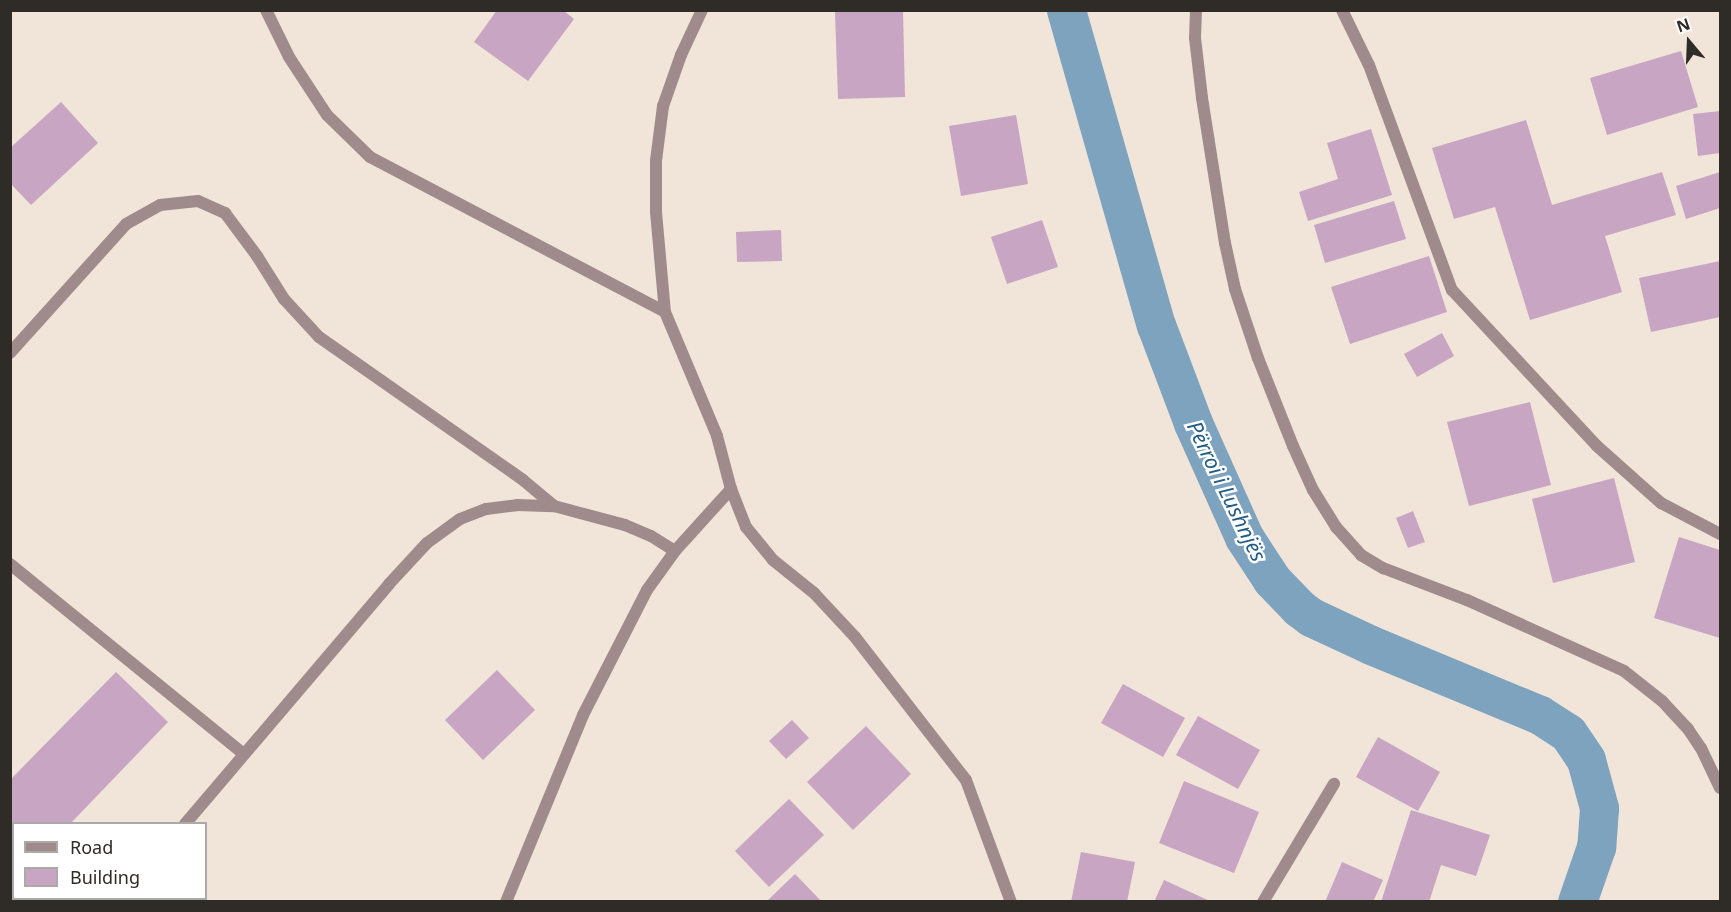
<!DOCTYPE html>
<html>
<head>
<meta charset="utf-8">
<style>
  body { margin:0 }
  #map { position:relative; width:1731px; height:912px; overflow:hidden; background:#f0e5d8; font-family:"Noto Sans",sans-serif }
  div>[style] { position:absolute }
  .canal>* { height:39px; margin:-19.5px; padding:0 19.5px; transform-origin:19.5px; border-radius:19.5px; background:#7ea3bf }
  .building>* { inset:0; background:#c8a5c3 }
  .lane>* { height:12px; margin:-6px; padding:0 6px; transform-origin:6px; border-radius:6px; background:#a08b8c }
  .street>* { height:12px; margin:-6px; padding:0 6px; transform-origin:6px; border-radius:6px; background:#a08b8c }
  span { translate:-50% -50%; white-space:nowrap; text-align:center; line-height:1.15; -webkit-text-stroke:5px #fff; paint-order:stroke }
  .water-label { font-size:21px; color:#225c84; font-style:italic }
  .frame { position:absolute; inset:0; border:12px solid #2f2b26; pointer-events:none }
  .legend { position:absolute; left:12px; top:822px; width:195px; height:78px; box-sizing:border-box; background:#fff; border:2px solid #acaaa8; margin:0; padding:8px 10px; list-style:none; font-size:18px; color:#2f2b26 }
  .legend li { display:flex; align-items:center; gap:12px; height:30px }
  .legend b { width:30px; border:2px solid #acaaa8 }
  .north { position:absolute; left:1659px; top:12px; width:60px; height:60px; -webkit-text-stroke:4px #fff; paint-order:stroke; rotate:341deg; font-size:16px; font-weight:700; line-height:24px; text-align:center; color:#2f2b26 }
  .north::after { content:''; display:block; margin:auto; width:21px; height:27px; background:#2f2b26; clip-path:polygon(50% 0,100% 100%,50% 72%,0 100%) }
</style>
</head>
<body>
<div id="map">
  <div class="canal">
    <i style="left:1066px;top:10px;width:328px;rotate:74.1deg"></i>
    <i style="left:1156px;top:325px;width:105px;rotate:69.3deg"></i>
    <i style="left:1193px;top:423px;width:125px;rotate:65.9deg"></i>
    <i style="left:1244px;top:537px;width:51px;rotate:56.9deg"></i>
    <i style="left:1272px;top:580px;width:39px;rotate:46deg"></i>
    <i style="left:1299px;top:608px;width:15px;rotate:37deg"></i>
    <i style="left:1311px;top:617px;width:66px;rotate:25deg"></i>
    <i style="left:1371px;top:645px;width:183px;rotate:22.5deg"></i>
    <i style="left:1540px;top:715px;width:33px;rotate:33deg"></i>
    <i style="left:1568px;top:733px;width:32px;rotate:56deg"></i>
    <i style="left:1586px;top:760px;width:50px;rotate:74.8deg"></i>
    <i style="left:1599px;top:808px;width:39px;rotate:94deg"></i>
    <i style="left:1596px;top:847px;width:58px;rotate:109.1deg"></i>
  </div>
  <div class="building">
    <i style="clip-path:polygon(497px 10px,563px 10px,574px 19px,528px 81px,474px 42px)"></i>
    <i style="clip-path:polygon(903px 10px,905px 97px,838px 99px,835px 12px)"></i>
    <i style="clip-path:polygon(1681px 51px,1698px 107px,1607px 135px,1590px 78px)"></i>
    <i style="clip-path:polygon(61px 102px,98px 143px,31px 205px,10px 183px,10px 148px)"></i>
    <i style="clip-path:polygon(1720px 111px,1720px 153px,1698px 156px,1693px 114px)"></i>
    <i style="clip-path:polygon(1016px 115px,1028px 184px,961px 196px,949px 126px)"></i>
    <i style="clip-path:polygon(1526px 120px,1552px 205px,1662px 172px,1676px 215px,1605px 236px,1622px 292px,1530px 320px,1495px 207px,1454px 219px,1432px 148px)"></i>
    <i style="clip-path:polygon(1371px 129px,1392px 195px,1308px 221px,1299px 192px,1338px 179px,1327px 143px)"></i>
    <i style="clip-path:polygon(1720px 172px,1720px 208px,1686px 219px,1676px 186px)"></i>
    <i style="clip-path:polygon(1394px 201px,1406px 239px,1325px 263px,1314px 225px)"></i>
    <i style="clip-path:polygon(1042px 220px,1058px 267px,1007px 284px,991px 237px)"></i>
    <i style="clip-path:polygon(781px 230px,782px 261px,737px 262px,736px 232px)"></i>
    <i style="clip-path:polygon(1429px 256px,1447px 312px,1350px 344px,1331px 287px)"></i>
    <i style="clip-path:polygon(1720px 261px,1720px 317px,1651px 332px,1639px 278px)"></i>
    <i style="clip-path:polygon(1442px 333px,1454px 356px,1417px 377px,1404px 354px)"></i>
    <i style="clip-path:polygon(1530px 402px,1551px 485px,1469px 506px,1447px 422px)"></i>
    <i style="clip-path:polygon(1614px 478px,1635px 562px,1553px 583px,1532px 499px)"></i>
    <i style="clip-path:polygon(1413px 511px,1425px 542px,1408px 548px,1396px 518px)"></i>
    <i style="clip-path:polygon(1679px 537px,1720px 550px,1720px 638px,1654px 618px)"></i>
    <i style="clip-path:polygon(497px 670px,535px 710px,483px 760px,445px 720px)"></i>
    <i style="clip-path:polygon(116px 672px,168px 722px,70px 824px,14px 824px,14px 881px,10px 884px,10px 780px)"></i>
    <i style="clip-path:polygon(1123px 684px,1185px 718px,1163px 757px,1101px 723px)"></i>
    <i style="clip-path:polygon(1198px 716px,1260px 750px,1238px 789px,1176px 755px)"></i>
    <i style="clip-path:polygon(792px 720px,809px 738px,786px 759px,769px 741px)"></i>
    <i style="clip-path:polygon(866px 726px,911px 774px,853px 830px,807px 782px)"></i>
    <i style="clip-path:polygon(1378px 737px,1440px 772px,1418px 811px,1356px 777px)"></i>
    <i style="clip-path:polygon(1184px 781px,1259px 812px,1234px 873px,1159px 843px)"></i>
    <i style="clip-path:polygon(789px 799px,824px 835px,769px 887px,735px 851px)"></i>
    <i style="clip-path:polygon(1411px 810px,1490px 835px,1476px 876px,1441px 865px,1429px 902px,1381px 902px)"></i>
    <i style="clip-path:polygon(1081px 852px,1135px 862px,1127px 902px,1071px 902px)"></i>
    <i style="clip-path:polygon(1342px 862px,1383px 880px,1373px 902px,1325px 902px)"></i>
    <i style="clip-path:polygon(795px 874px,822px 902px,766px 902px)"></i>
    <i style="clip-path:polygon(1164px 880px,1212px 902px,1154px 902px)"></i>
  </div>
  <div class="lane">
    <i style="left:266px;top:10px;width:52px;rotate:63.9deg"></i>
    <i style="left:289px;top:57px;width:69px;rotate:56.8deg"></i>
    <i style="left:327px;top:115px;width:60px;rotate:44.3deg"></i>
    <i style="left:370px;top:157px;width:333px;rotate:27.7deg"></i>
    <i style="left:10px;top:353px;width:173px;rotate:-48deg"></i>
    <i style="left:126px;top:224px;width:39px;rotate:-29deg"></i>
    <i style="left:160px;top:205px;width:38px;rotate:-6deg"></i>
    <i style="left:198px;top:201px;width:30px;rotate:24deg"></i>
    <i style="left:225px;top:213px;width:54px;rotate:53.3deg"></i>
    <i style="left:257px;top:256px;width:51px;rotate:57.9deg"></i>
    <i style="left:284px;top:299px;width:52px;rotate:47.4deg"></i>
    <i style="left:319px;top:337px;width:249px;rotate:35deg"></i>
    <i style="left:523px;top:480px;width:40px;rotate:40deg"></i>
    <i style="left:10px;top:564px;width:301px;rotate:39.1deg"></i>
    <i style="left:185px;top:824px;width:315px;rotate:-49.6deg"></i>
    <i style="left:389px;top:584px;width:56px;rotate:-47.2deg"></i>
    <i style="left:427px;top:543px;width:41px;rotate:-36deg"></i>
    <i style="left:460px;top:519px;width:28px;rotate:-21deg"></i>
    <i style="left:486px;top:509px;width:31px;rotate:-7deg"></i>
    <i style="left:517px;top:505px;width:37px;rotate:2deg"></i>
    <i style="left:554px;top:506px;width:73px;rotate:15deg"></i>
    <i style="left:625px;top:525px;width:28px;rotate:23deg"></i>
    <i style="left:651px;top:536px;width:28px;rotate:32deg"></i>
    <i style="left:118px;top:902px;width:5px;rotate:-53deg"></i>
  </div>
  <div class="street">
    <i style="left:702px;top:10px;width:50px;rotate:115deg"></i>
    <i style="left:681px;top:55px;width:54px;rotate:109.4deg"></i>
    <i style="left:663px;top:106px;width:55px;rotate:97.3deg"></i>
    <i style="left:656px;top:161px;width:51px;rotate:90deg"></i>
    <i style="left:656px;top:212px;width:100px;rotate:84.9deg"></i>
    <i style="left:665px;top:312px;width:134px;rotate:67.2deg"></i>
    <i style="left:717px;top:436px;width:55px;rotate:75.2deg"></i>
    <i style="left:731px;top:489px;width:41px;rotate:68.5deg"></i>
    <i style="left:746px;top:527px;width:43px;rotate:50.7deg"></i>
    <i style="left:773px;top:560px;width:53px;rotate:38.8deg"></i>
    <i style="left:814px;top:593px;width:60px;rotate:47deg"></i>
    <i style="left:855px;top:637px;width:181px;rotate:52.2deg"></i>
    <i style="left:966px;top:780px;width:130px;rotate:69.8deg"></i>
    <i style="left:1196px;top:10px;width:28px;rotate:92deg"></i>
    <i style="left:1195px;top:38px;width:60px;rotate:83.3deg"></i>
    <i style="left:1202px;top:98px;width:147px;rotate:81deg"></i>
    <i style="left:1225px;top:243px;width:47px;rotate:77.7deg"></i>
    <i style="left:1235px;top:289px;width:73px;rotate:71.6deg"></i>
    <i style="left:1258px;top:358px;width:95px;rotate:68.3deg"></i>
    <i style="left:1293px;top:446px;width:48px;rotate:65.6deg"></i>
    <i style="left:1313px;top:490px;width:44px;rotate:58.1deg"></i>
    <i style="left:1336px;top:527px;width:38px;rotate:48deg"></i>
    <i style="left:1361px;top:555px;width:26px;rotate:31deg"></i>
    <i style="left:1383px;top:568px;width:90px;rotate:20.9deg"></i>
    <i style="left:1467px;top:600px;width:172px;rotate:24.3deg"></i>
    <i style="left:1624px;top:671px;width:48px;rotate:38.3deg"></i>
    <i style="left:1662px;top:701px;width:38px;rotate:47deg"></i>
    <i style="left:1688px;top:729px;width:23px;rotate:56deg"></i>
    <i style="left:1701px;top:748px;width:44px;rotate:64.6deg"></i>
    <i style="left:1342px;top:10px;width:61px;rotate:63.9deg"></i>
    <i style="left:1369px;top:65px;width:240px;rotate:69.8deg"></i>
    <i style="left:1452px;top:290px;width:213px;rotate:47.1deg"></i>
    <i style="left:1597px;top:446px;width:86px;rotate:41.7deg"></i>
    <i style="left:1661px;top:503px;width:67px;rotate:27.7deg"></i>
    <i style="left:506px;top:902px;width:202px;rotate:-67.6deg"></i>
    <i style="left:583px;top:715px;width:140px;rotate:-62.9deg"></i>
    <i style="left:647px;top:590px;width:48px;rotate:-54.3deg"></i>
    <i style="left:675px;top:551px;width:84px;rotate:-47.9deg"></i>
    <i style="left:1263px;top:902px;width:138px;rotate:-59deg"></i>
  </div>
  <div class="water-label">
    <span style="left:1227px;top:491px;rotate:64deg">Përroi i Lushnjës</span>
  </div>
  <div class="frame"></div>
  <ul class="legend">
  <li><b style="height:8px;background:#a08b8c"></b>Road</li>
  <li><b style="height:16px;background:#c8a5c3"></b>Building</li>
  </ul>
  <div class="north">N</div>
</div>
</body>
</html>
